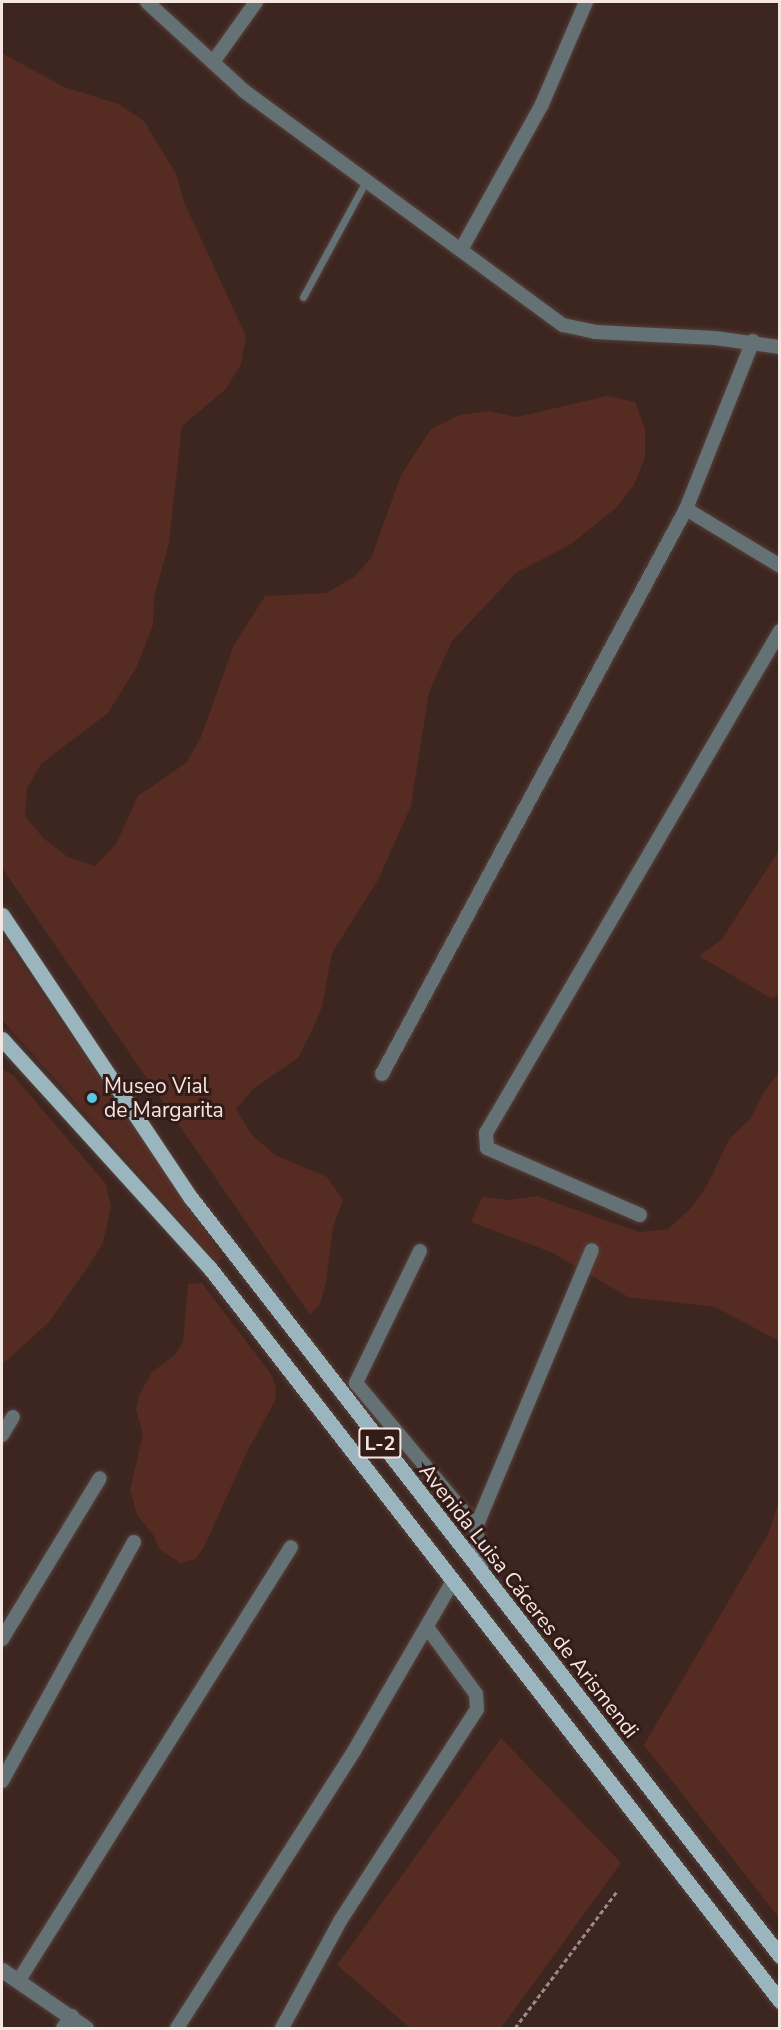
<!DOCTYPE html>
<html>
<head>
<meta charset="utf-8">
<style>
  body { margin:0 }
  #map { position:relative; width:781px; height:2030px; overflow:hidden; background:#3d2620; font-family:"Nunito Sans",sans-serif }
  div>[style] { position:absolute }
  .green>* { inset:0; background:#552b22 }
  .path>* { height:3px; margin-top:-1.5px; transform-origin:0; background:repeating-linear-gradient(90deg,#9e8a85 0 4.5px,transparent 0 7.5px) }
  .roads { filter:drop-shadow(0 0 2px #57413b) drop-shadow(0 0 2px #57413b) }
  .service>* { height:7px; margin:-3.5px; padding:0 3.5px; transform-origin:3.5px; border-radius:3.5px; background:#647175 }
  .minor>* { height:14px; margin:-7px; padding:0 7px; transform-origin:7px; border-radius:7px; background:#647175 }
  .tertiary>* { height:15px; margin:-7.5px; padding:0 7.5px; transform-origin:7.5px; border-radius:7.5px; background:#647175 }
  .primary>* { height:15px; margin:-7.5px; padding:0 7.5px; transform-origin:7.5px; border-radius:7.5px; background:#9ab5bd }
  .dots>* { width:16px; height:16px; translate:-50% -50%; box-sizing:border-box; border:3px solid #331c17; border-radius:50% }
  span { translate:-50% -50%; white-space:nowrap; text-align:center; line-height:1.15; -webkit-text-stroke:6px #331c17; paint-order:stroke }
  .shield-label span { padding:2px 4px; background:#331c17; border:2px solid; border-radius:4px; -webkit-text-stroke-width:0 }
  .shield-label { font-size:20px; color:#f6e6e2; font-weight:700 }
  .poi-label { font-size:21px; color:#f6e6e2 }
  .left { translate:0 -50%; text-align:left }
  .street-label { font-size:21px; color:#f6e6e2 }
  .frame { position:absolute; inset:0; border:3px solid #f6e6e2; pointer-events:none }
</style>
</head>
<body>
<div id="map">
  <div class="green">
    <i style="clip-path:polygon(2px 53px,64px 87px,119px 104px,144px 121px,176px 174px,184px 202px,246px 336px,241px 364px,226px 389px,182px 426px,169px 543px,154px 597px,153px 625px,137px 666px,108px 713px,41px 764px,27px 788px,25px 816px,43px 838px,68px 857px,95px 866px,116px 844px,138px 796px,187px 762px,201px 737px,234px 645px,265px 596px,326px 593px,354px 577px,371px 558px,401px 475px,431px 429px,459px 415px,488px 411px,517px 417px,607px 396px,635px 402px,645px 429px,645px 457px,634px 485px,616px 508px,571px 544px,516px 573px,452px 641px,429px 692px,411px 806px,378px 880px,332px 953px,322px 1007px,311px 1033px,298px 1058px,253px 1089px,236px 1109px,251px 1134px,275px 1155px,327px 1177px,343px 1200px,333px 1227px,326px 1282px,320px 1304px,310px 1315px,2px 868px)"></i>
    <i style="clip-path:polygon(779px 850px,779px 996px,771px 998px,699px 956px,722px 939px)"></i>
    <i style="clip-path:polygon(2px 935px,223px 1258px,217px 1262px,2px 1020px)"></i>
    <i style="clip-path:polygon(2px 1069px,13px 1075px,106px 1184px,111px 1206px,103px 1243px,90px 1264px,49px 1322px,2px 1365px)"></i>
    <i style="clip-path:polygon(779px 1072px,779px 1341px,715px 1307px,628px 1297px,551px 1252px,471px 1222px,482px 1197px,509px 1200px,537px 1196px,639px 1232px,668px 1229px,690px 1209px,706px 1187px,730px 1138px,750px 1119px,764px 1092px)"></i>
    <i style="clip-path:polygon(202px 1283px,271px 1374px,276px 1387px,275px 1401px,247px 1452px,204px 1547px,195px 1559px,181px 1563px,159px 1549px,154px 1536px,137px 1515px,130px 1489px,143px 1435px,136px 1409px,139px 1395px,152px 1372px,175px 1355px,183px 1342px,188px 1284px)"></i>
    <i style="clip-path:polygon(779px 1501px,779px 1918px,644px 1745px,768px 1534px)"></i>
    <i style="clip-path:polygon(501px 1738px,621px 1863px,501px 2028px,410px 2028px,337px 1965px)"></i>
  </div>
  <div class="path">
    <i style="left:515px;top:2028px;width:172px;rotate:-53.3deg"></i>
  </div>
  <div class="roads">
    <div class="service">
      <i style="left:303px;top:297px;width:132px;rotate:-61.5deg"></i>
    </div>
    <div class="minor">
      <i style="left:147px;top:2px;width:132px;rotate:42.5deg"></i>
      <i style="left:244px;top:91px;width:396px;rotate:36.3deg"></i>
      <i style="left:563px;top:325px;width:33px;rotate:12deg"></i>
      <i style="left:595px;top:332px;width:120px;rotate:2.9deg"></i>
      <i style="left:715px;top:338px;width:66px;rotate:7.9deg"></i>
      <i style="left:213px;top:62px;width:74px;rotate:-54.4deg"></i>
      <i style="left:462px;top:248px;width:165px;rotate:-60.9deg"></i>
      <i style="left:542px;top:104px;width:111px;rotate:-66.7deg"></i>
      <i style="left:686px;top:509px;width:110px;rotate:31.2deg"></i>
      <i style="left:382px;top:1074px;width:642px;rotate:-61.72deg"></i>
      <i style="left:686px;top:509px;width:181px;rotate:-68.3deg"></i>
      <i style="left:640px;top:1215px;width:167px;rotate:-156.4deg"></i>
      <i style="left:487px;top:1148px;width:15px;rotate:-94deg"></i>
      <i style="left:486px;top:1133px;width:582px;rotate:-59.64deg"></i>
      <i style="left:420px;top:1251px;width:147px;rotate:115.9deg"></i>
      <i style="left:356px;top:1383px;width:187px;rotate:50.2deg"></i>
      <i style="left:476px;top:1527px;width:300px;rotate:-67.3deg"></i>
      <i style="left:2px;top:1435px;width:21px;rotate:-59deg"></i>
      <i style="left:476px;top:1527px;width:45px;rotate:82.4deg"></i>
      <i style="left:2px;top:1639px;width:188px;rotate:-58.7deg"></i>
      <i style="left:2px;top:1781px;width:273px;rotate:-61.1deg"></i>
      <i style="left:19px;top:1980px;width:511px;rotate:-57.86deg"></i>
      <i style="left:63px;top:2028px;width:15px;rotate:-53deg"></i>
      <i style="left:177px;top:2028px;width:329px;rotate:-57.4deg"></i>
      <i style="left:354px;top:1751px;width:197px;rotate:-59.8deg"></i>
      <i style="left:282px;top:2028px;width:122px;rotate:-61.5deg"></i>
      <i style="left:340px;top:1921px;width:252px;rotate:-57.1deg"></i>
      <i style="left:477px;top:1709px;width:15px;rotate:-94deg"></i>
      <i style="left:476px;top:1694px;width:83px;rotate:-126.2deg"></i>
    </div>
    <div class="tertiary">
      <i style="left:2px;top:1970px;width:102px;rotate:34.6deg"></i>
    </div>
    <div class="primary">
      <i style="left:2px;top:915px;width:340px;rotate:56.3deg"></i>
      <i style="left:191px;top:1198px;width:960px;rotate:52.15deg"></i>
      <i style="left:2px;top:1039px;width:308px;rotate:47.8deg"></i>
      <i style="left:209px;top:1267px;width:930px;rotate:52.12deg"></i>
    </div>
  </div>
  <div class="dots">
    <i style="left:92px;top:1098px;background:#59c8e5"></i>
  </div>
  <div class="shield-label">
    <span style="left:380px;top:1443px">L-2</span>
  </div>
  <div class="poi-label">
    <span class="left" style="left:104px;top:1098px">Museo Vial<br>de Margarita</span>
  </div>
  <div class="street-label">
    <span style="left:529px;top:1601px;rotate:52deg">Avenida Luisa Cáceres de Arismendi</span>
  </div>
  <div class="frame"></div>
</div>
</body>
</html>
